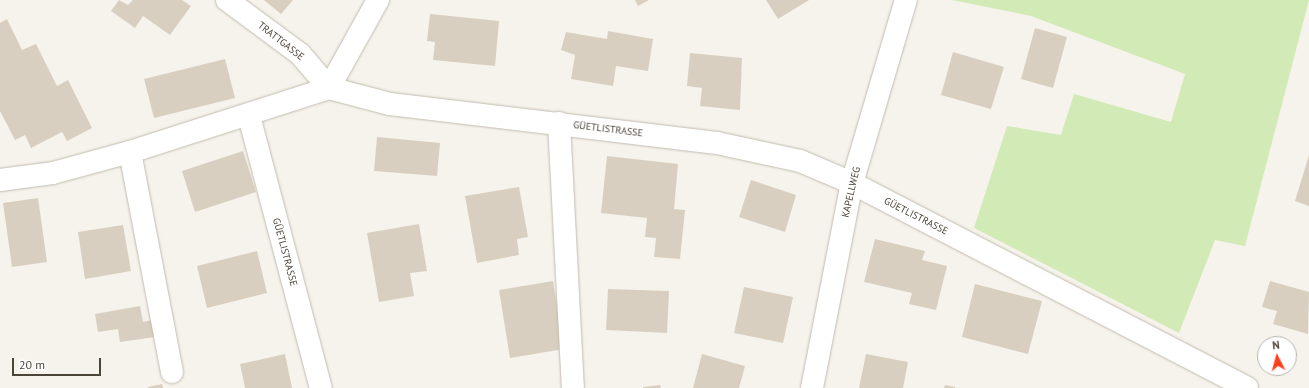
<!DOCTYPE html>
<html>
<head>
<meta charset="utf-8">
<style>
  body { margin:0 }
  #map { position:relative; width:1309px; height:388px; overflow:hidden; background:#f6f3ec; font-family:"PT Sans",sans-serif }
  div>[style] { position:absolute }
  .green>* { inset:0; background:#d2eab5 }
  .building>* { inset:0; background:#d8cfc1 }
  .roads { filter:drop-shadow(0 0 1px #c2bbae) drop-shadow(0 0 1px #c2bbae) }
  .minor>* { height:22px; margin:-11px; padding:0 11px; transform-origin:11px; border-radius:11px; background:#fff }
  span { translate:-50% -50%; white-space:nowrap; text-align:center; line-height:1.15; -webkit-text-stroke:3px #fff; paint-order:stroke }
  .street-label { font-size:10px; color:#4b4439 }
  .north { position:absolute; left:1257px; top:336px; width:40px; height:40px; box-sizing:border-box; background:#fff; border:1px solid #b7b4b0; border-radius:50%; rotate:354deg; font-size:11px; font-weight:700; line-height:16px; text-align:center; color:#4b4439 }
  .north::after { content:''; display:block; margin:auto; width:14px; height:18px; background:#fc3f1d; clip-path:polygon(50% 0,100% 100%,50% 72%,0 100%) }
  .scale { position:absolute; left:12px; top:358px; width:89px; height:18px; box-sizing:border-box; border:2px solid #4b4439; border-top:0; padding-left:5px; font-size:12px; line-height:14px; white-space:nowrap; color:#4b4439; -webkit-text-stroke:3px #fff; paint-order:stroke }
</style>
</head>
<body>
<div id="map">
  <div class="green">
    <i style="clip-path:polygon(952px 0,1309px 0,1245px 246px,1215px 240px,1179px 333px,974px 228px,1007px 126px,1061px 135px,1074px 94px,1171px 122px,1185px 74px,1031px 16px)"></i>
  </div>
  <div class="building">
    <i style="clip-path:polygon(119px 0,128px 5px,133px 0,182px 0,191px 6px,170px 35px,143px 16px,135px 28px,111px 11px)"></i>
    <i style="clip-path:polygon(264px 0,293px 0,281px 14px)"></i>
    <i style="clip-path:polygon(635px 0,649px 0,638px 6px)"></i>
    <i style="clip-path:polygon(766px 0,809px 0,778px 19px)"></i>
    <i style="clip-path:polygon(430px 14px,499px 21px,495px 66px,433px 60px,435px 42px,427px 41px)"></i>
    <i style="clip-path:polygon(7px 19px,22px 50px,36px 44px,57px 86px,68px 80px,92px 128px,67px 141px,62px 132px,31px 148px,25px 135px,15px 140px,0 111px,0 23px)"></i>
    <i style="clip-path:polygon(1035px 28px,1067px 37px,1053px 88px,1021px 79px)"></i>
    <i style="clip-path:polygon(608px 31px,653px 39px,648px 71px,616px 66px,613px 86px,571px 79px,575px 55px,561px 50px,566px 32px,607px 39px)"></i>
    <i style="clip-path:polygon(953px 52px,1004px 67px,991px 109px,941px 95px)"></i>
    <i style="clip-path:polygon(690px 53px,742px 58px,740px 110px,700px 106px,702px 88px,687px 86px)"></i>
    <i style="clip-path:polygon(225px 59px,235px 98px,154px 118px,144px 79px)"></i>
    <i style="clip-path:polygon(377px 137px,440px 143px,437px 176px,374px 171px)"></i>
    <i style="clip-path:polygon(243px 151px,256px 192px,195px 212px,182px 171px)"></i>
    <i style="clip-path:polygon(1309px 155px,1309px 206px,1295px 201px)"></i>
    <i style="clip-path:polygon(607px 156px,678px 164px,674px 209px,685px 210px,680px 259px,654px 257px,656px 238px,645px 237px,647px 218px,601px 213px)"></i>
    <i style="clip-path:polygon(751px 180px,796px 195px,785px 232px,739px 217px)"></i>
    <i style="clip-path:polygon(519px 187px,528px 237px,517px 239px,519px 255px,477px 263px,465px 196px)"></i>
    <i style="clip-path:polygon(38px 198px,47px 262px,12px 267px,3px 203px)"></i>
    <i style="clip-path:polygon(419px 224px,427px 271px,410px 273px,414px 296px,379px 302px,367px 233px)"></i>
    <i style="clip-path:polygon(123px 225px,131px 271px,85px 279px,78px 232px)"></i>
    <i style="clip-path:polygon(875px 239px,925px 251px,922px 260px,947px 266px,936px 310px,909px 304px,912px 293px,864px 282px)"></i>
    <i style="clip-path:polygon(257px 251px,267px 293px,207px 308px,197px 266px)"></i>
    <i style="clip-path:polygon(553px 281px,564px 349px,510px 358px,499px 290px)"></i>
    <i style="clip-path:polygon(1270px 281px,1309px 292px,1308px 334px,1273px 324px,1277px 311px,1262px 307px)"></i>
    <i style="clip-path:polygon(975px 284px,1042px 301px,1028px 354px,962px 337px)"></i>
    <i style="clip-path:polygon(744px 287px,793px 297px,783px 343px,734px 333px)"></i>
    <i style="clip-path:polygon(608px 289px,669px 291px,667px 333px,606px 330px)"></i>
    <i style="clip-path:polygon(140px 306px,143px 322px,152px 320px,155px 337px,120px 342px,118px 329px,98px 332px,95px 314px)"></i>
    <i style="clip-path:polygon(285px 354px,292px 388px,245px 388px,240px 364px)"></i>
    <i style="clip-path:polygon(702px 354px,745px 366px,739px 388px,693px 388px)"></i>
    <i style="clip-path:polygon(866px 354px,908px 362px,903px 388px,859px 388px)"></i>
    <i style="clip-path:polygon(162px 384px,163px 388px,148px 388px,148px 387px)"></i>
    <i style="clip-path:polygon(660px 385px,661px 388px,643px 388px,643px 387px)"></i>
    <i style="clip-path:polygon(945px 385px,955px 387px,955px 388px,944px 388px)"></i>
  </div>
  <div class="roads">
    <div class="minor">
      <i style="left:227px;top:0;width:91px;rotate:36.5deg"></i>
      <i style="left:300px;top:54px;width:45px;rotate:49.5deg"></i>
      <i style="left:329px;top:88px;width:101px;rotate:-60.9deg"></i>
      <i style="left:249px;top:116px;width:281px;rotate:75.2deg"></i>
      <i style="left:559px;top:123px;width:265px;rotate:87deg"></i>
      <i style="left:130px;top:152px;width:224px;rotate:79.2deg"></i>
      <i style="left:0;top:180px;width:53px;rotate:-7.5deg"></i>
      <i style="left:53px;top:173px;width:80px;rotate:-15.3deg"></i>
      <i style="left:130px;top:152px;width:209px;rotate:-17.8deg"></i>
      <i style="left:329px;top:88px;width:63px;rotate:14.7deg"></i>
      <i style="left:390px;top:104px;width:329px;rotate:6.8deg"></i>
      <i style="left:717px;top:143px;width:85px;rotate:12.2deg"></i>
      <i style="left:800px;top:161px;width:56px;rotate:22.9deg"></i>
      <i style="left:852px;top:183px;width:445px;rotate:27.4deg"></i>
      <i style="left:812px;top:388px;width:209px;rotate:-79deg"></i>
      <i style="left:852px;top:183px;width:191px;rotate:-73.6deg"></i>
    </div>
  </div>
  <div class="street-label">
    <span style="left:281px;top:41px;rotate:38deg">TRATTGASSE</span>
    <span style="left:608px;top:129px;rotate:7deg">GÜETLISTRASSE</span>
    <span style="left:851px;top:192px;rotate:-77deg">KAPELLWEG</span>
    <span style="left:916px;top:216px;rotate:27deg">GÜETLISTRASSE</span>
    <span style="left:285px;top:252px;rotate:75deg">GÜETLISTRASSE</span>
  </div>
  <div class="north">N</div>
  <div class="scale">20 m</div>
</div>
</body>
</html>
